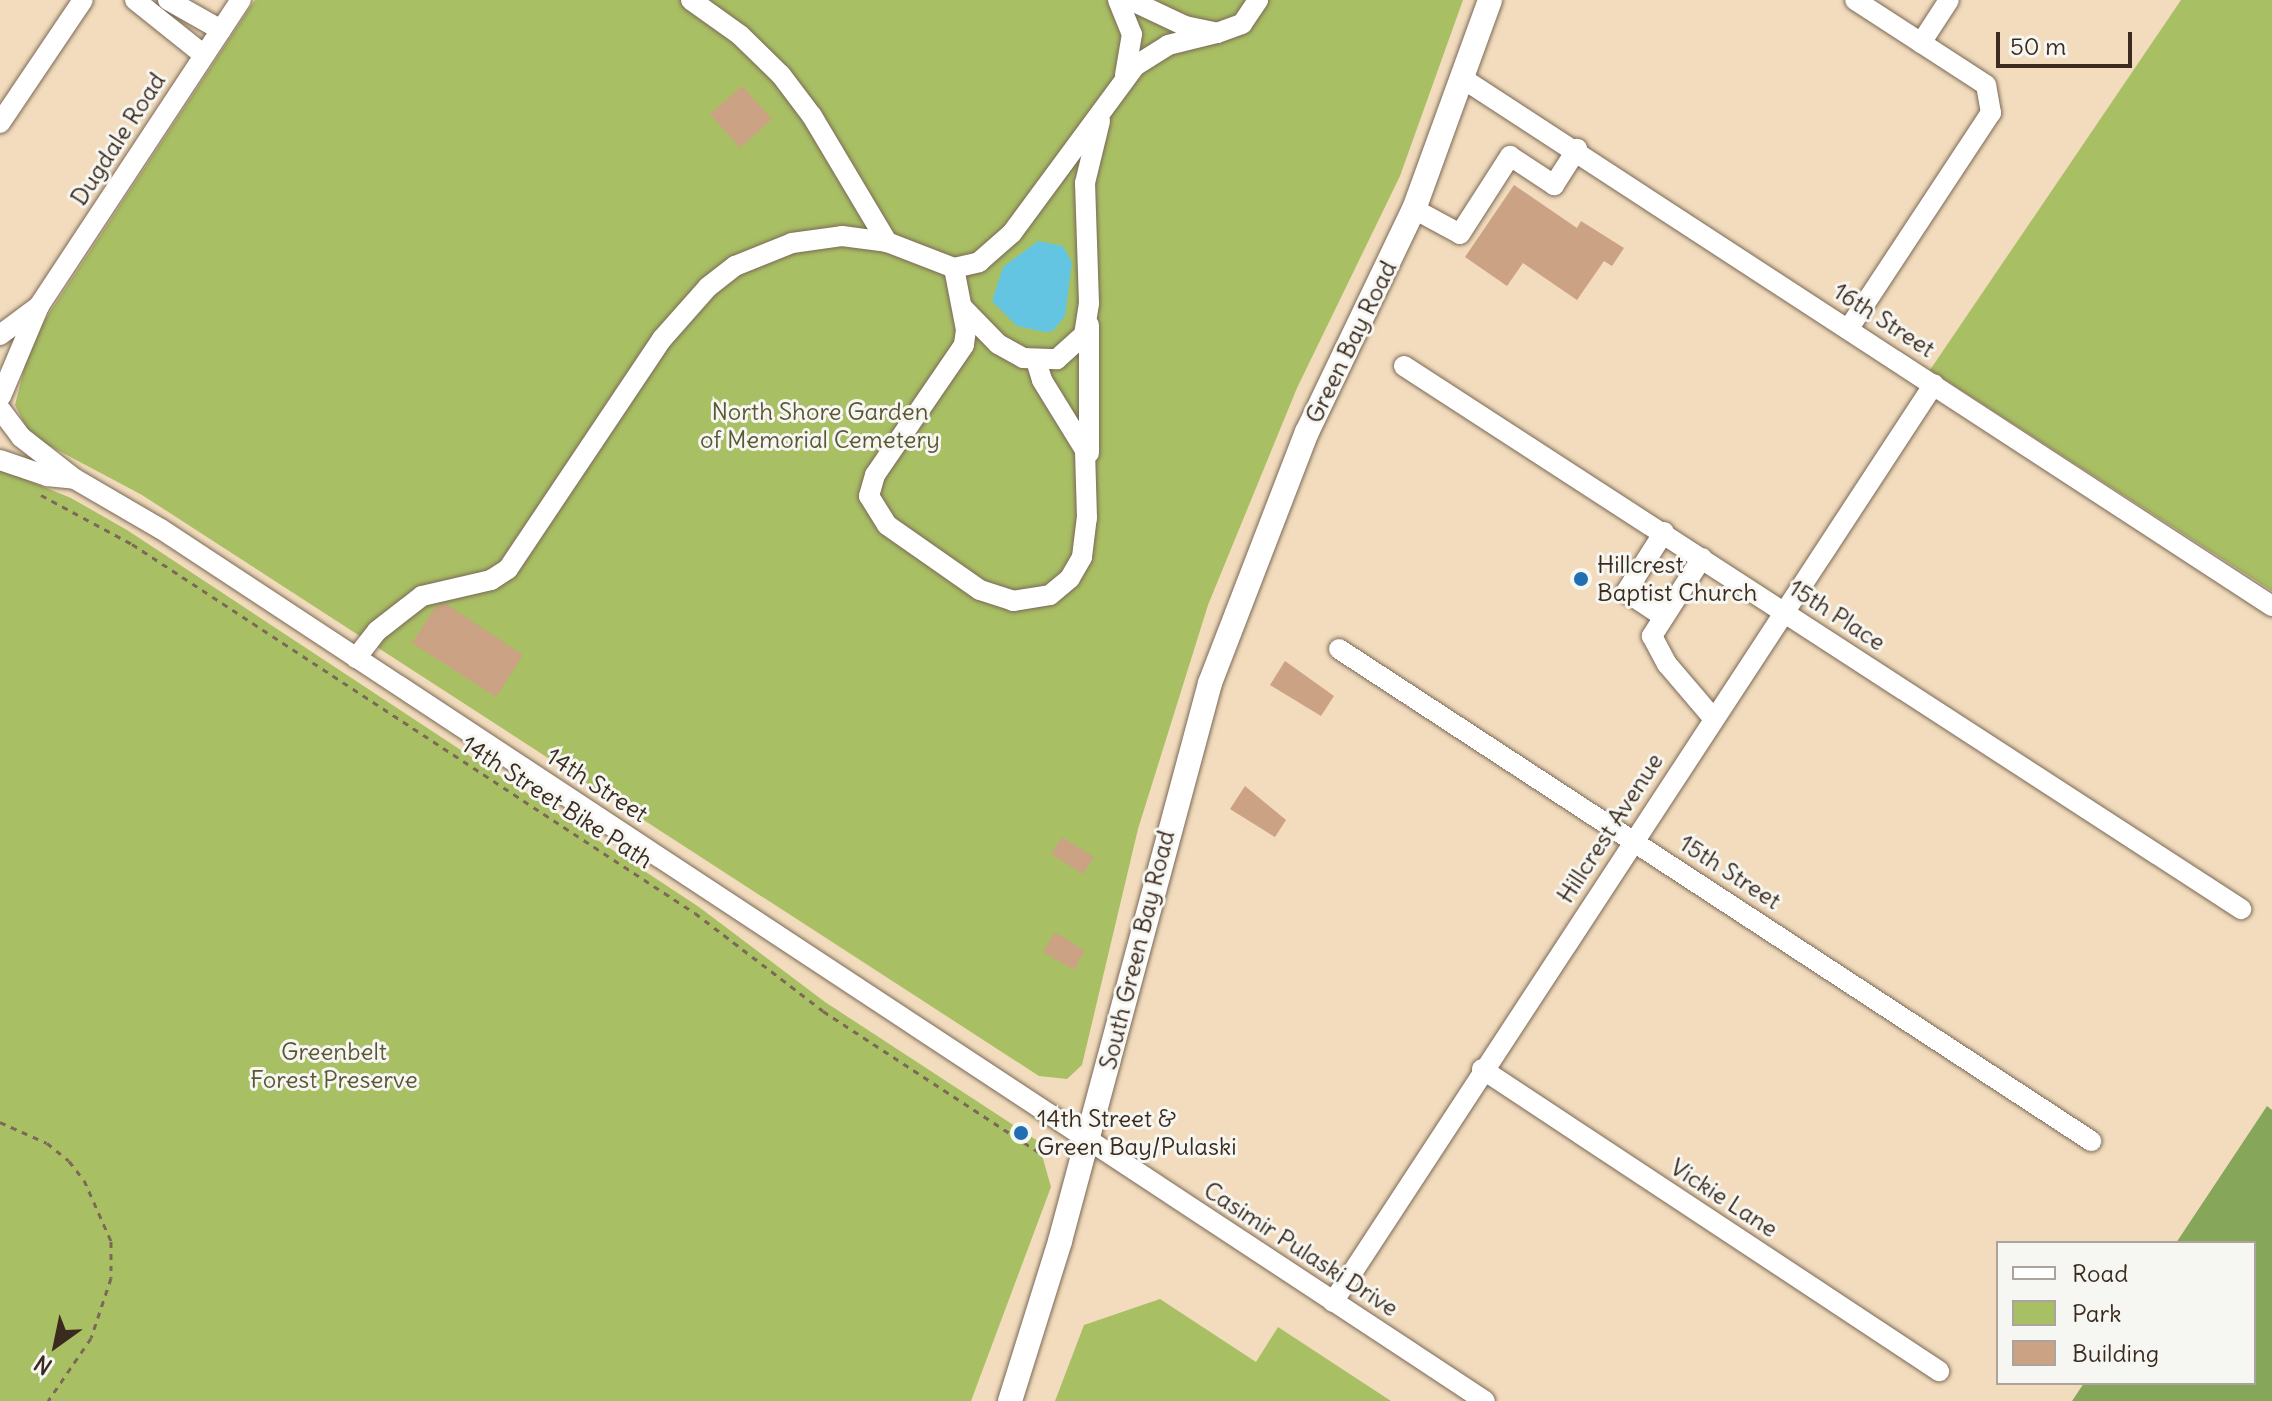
<!DOCTYPE html>
<html>
<head>
<meta charset="utf-8">
<style>
  body { margin:0 }
  #map { position:relative; width:2272px; height:1401px; overflow:hidden; background:#f2dcbd; font-family:Delius,sans-serif }
  div>[style] { position:absolute }
  .green>* { inset:0; background:#a9bf64 }
  .forest>* { inset:0; background:#86a65a }
  .water>* { inset:0; background:#64c5e2 }
  .building>* { inset:0; background:#cba283 }
  .path>* { height:3px; margin-top:-1.5px; transform-origin:0; background:repeating-linear-gradient(90deg,#7b6856 0 6px,transparent 0 12px) }
  .roads { filter:drop-shadow(0 0 2px #7b6856) drop-shadow(0 0 2px #7b6856) }
  .minor>* { height:20px; margin:-10px; padding:0 10px; transform-origin:10px; border-radius:10px; background:#fff }
  .major>* { height:24px; margin:-12px; padding:0 12px; transform-origin:12px; border-radius:12px; background:#fff }
  .dots>* { width:22px; height:22px; translate:-50% -50%; box-sizing:border-box; border:4px solid #f6f6f2; border-radius:50% }
  span { translate:-50% -50%; white-space:nowrap; text-align:center; line-height:1.15; -webkit-text-stroke:6px #f6f6f2; paint-order:stroke }
  .street-label { font-size:24px; color:#3b2a1e }
  .park-label { font-size:24px; color:#5c5733 }
  .poi-label { font-size:24px; color:#3b2a1e }
  .left { translate:0 -50%; text-align:left }
  .legend { position:absolute; left:1996px; top:1241px; width:260px; height:144px; box-sizing:border-box; background:#f6f6f2; border:2px solid #aba49d; margin:0; padding:10px 14px; list-style:none; font-size:24px; color:#3b2a1e }
  .legend li { display:flex; align-items:center; gap:16px; height:40px }
  .legend b { width:40px; border:2px solid #aba49d }
  .north { position:absolute; left:16px; top:1305px; width:80px; height:80px; -webkit-text-stroke:6px #f6f6f2; paint-order:stroke; rotate:213deg; font-size:22px; font-weight:700; line-height:32px; text-align:center; color:#3b2a1e }
  .north::after { content:''; display:block; margin:auto; width:28px; height:36px; background:#3b2a1e; clip-path:polygon(50% 0,100% 100%,50% 72%,0 100%) }
  .scale { position:absolute; left:1996px; top:32px; width:136px; height:36px; box-sizing:border-box; border:4px solid #3b2a1e; border-top:0; padding-left:10px; font-size:24px; line-height:28px; white-space:nowrap; color:#3b2a1e; -webkit-text-stroke:6px #f6f6f2; paint-order:stroke }
</style>
</head>
<body>
<div id="map">
  <div class="green">
    <i style="clip-path:polygon(255px 0,1463px 0,1400px 176px,1297px 388px,1208px 605px,1138px 829px,1082px 1065px,1067px 1079px,1039px 1076px,142px 495px,31px 436px,15px 405px,31px 341px)"></i>
    <i style="clip-path:polygon(2181px 0,2272px 0,2272px 591px,1930px 370px)"></i>
    <i style="clip-path:polygon(0 469px,71px 498px,127px 530px,699px 907px,825px 1002px,1038px 1141px,1051px 1187px,971px 1401px,0 1401px)"></i>
    <i style="clip-path:polygon(1160px 1299px,1256px 1362px,1278px 1327px,1391px 1401px,1055px 1401px,1084px 1325px)"></i>
  </div>
  <div class="forest">
    <i style="clip-path:polygon(2267px 1106px,2272px 1110px,2272px 1401px,2072px 1401px,2084px 1383px,2254px 1383px,2254px 1243px,2176px 1243px)"></i>
  </div>
  <div class="water">
    <i style="clip-path:polygon(1038px 241px,1063px 246px,1072px 262px,1065px 316px,1053px 331px,1045px 332px,1017px 326px,992px 301px,1003px 267px)"></i>
  </div>
  <div class="building">
    <i style="clip-path:polygon(742px 86px,772px 119px,740px 148px,710px 114px)"></i>
    <i style="clip-path:polygon(1514px 185px,1577px 228px,1581px 221px,1624px 248px,1612px 266px,1604px 261px,1577px 300px,1523px 263px,1507px 286px,1465px 257px)"></i>
    <i style="clip-path:polygon(446px 604px,523px 655px,496px 697px,412px 643px,436px 606px)"></i>
    <i style="clip-path:polygon(1285px 661px,1334px 696px,1321px 716px,1270px 685px)"></i>
    <i style="clip-path:polygon(1245px 786px,1286px 820px,1275px 837px,1230px 809px)"></i>
    <i style="clip-path:polygon(1062px 837px,1094px 857px,1083px 874px,1051px 854px)"></i>
    <i style="clip-path:polygon(1055px 932px,1085px 951px,1074px 970px,1043px 952px)"></i>
  </div>
  <div class="path">
    <i style="left:41px;top:495px;width:103px;rotate:28.3deg"></i>
    <i style="left:132px;top:544px;width:673px;rotate:33.24deg"></i>
    <i style="left:695px;top:913px;width:161px;rotate:37.4deg"></i>
    <i style="left:823px;top:1011px;width:263px;rotate:33.2deg"></i>
    <i style="left:0;top:1122px;width:51px;rotate:24.1deg"></i>
    <i style="left:47px;top:1143px;width:28px;rotate:39deg"></i>
    <i style="left:69px;top:1161px;width:24px;rotate:52deg"></i>
    <i style="left:84px;top:1180px;width:67px;rotate:66.1deg"></i>
    <i style="left:111px;top:1241px;width:37px;rotate:90deg"></i>
    <i style="left:111px;top:1278px;width:63px;rotate:108.4deg"></i>
    <i style="left:91px;top:1338px;width:76px;rotate:124.3deg"></i>
  </div>
  <div class="roads">
    <div class="minor">
      <i style="left:135px;top:0;width:88px;rotate:38.6deg"></i>
      <i style="left:168px;top:0;width:61px;rotate:29.5deg"></i>
      <i style="left:691px;top:0;width:60px;rotate:35.5deg"></i>
      <i style="left:740px;top:35px;width:57px;rotate:44.3deg"></i>
      <i style="left:781px;top:75px;width:51px;rotate:52.9deg"></i>
      <i style="left:812px;top:116px;width:147px;rotate:59.2deg"></i>
      <i style="left:1118px;top:0;width:37px;rotate:68deg"></i>
      <i style="left:1132px;top:34px;width:42px;rotate:99.7deg"></i>
      <i style="left:1130px;top:0;width:61px;rotate:25.3deg"></i>
      <i style="left:1185px;top:26px;width:33px;rotate:12deg"></i>
      <i style="left:1217px;top:33px;width:27px;rotate:-20deg"></i>
      <i style="left:1242px;top:24px;width:29px;rotate:-56deg"></i>
      <i style="left:1921px;top:43px;width:51px;rotate:-56.9deg"></i>
      <i style="left:1465px;top:80px;width:963px;rotate:33.1deg"></i>
      <i style="left:0;top:123px;width:148px;rotate:-56deg"></i>
      <i style="left:1414px;top:209px;width:52px;rotate:28.5deg"></i>
      <i style="left:1460px;top:234px;width:93px;rotate:-57.3deg"></i>
      <i style="left:1510px;top:156px;width:53px;rotate:33.4deg"></i>
      <i style="left:1554px;top:185px;width:43px;rotate:-57.4deg"></i>
      <i style="left:954px;top:268px;width:63px;rotate:79deg"></i>
      <i style="left:966px;top:330px;width:15px;rotate:98deg"></i>
      <i style="left:964px;top:345px;width:158px;rotate:124.4deg"></i>
      <i style="left:875px;top:475px;width:22px;rotate:106deg"></i>
      <i style="left:869px;top:496px;width:34px;rotate:58deg"></i>
      <i style="left:887px;top:525px;width:113px;rotate:35deg"></i>
      <i style="left:980px;top:590px;width:35px;rotate:18deg"></i>
      <i style="left:1013px;top:601px;width:37px;rotate:-9deg"></i>
      <i style="left:1050px;top:595px;width:26px;rotate:-40deg"></i>
      <i style="left:1070px;top:578px;width:24px;rotate:-60deg"></i>
      <i style="left:1082px;top:557px;width:39px;rotate:-83deg"></i>
      <i style="left:1087px;top:518px;width:68px;rotate:-91.7deg"></i>
      <i style="left:1085px;top:450px;width:82px;rotate:-121.6deg"></i>
      <i style="left:1042px;top:380px;width:21px;rotate:-107deg"></i>
      <i style="left:963px;top:308px;width:50px;rotate:45.8deg"></i>
      <i style="left:998px;top:344px;width:29px;rotate:29deg"></i>
      <i style="left:1023px;top:358px;width:34px;rotate:2deg"></i>
      <i style="left:1057px;top:359px;width:36px;rotate:-42deg"></i>
      <i style="left:1084px;top:335px;width:32px;rotate:-81deg"></i>
      <i style="left:1089px;top:303px;width:120px;rotate:-91.9deg"></i>
      <i style="left:1085px;top:183px;width:64px;rotate:-76.4deg"></i>
      <i style="left:1849px;top:328px;width:258px;rotate:-56.6deg"></i>
      <i style="left:1991px;top:113px;width:28px;rotate:-100deg"></i>
      <i style="left:1986px;top:85px;width:156px;rotate:-147deg"></i>
      <i style="left:0;top:335px;width:49px;rotate:-36.6deg"></i>
      <i style="left:1404px;top:366px;width:998px;rotate:32.97deg"></i>
      <i style="left:1px;top:396px;width:98px;rotate:-67.1deg"></i>
      <i style="left:39px;top:306px;width:367px;rotate:-56.6deg"></i>
      <i style="left:0;top:409px;width:35px;rotate:53deg"></i>
      <i style="left:21px;top:437px;width:68px;rotate:37.9deg"></i>
      <i style="left:75px;top:479px;width:99px;rotate:30.2deg"></i>
      <i style="left:161px;top:529px;width:1585px;rotate:33.37deg"></i>
      <i style="left:1089px;top:453px;width:128px;rotate:-90deg"></i>
      <i style="left:0;top:460px;width:50px;rotate:18.8deg"></i>
      <i style="left:47px;top:476px;width:28px;rotate:6deg"></i>
      <i style="left:1664px;top:532px;width:71px;rotate:122.3deg"></i>
      <i style="left:1626px;top:592px;width:45px;rotate:33.3deg"></i>
      <i style="left:1702px;top:558px;width:93px;rotate:122.7deg"></i>
      <i style="left:1652px;top:636px;width:32px;rotate:62deg"></i>
      <i style="left:1667px;top:664px;width:71px;rotate:49.6deg"></i>
      <i style="left:1339px;top:649px;width:899px;rotate:33.19deg"></i>
      <i style="left:356px;top:658px;width:34px;rotate:-52deg"></i>
      <i style="left:377px;top:631px;width:57px;rotate:-37.9deg"></i>
      <i style="left:422px;top:596px;width:71px;rotate:-13.1deg"></i>
      <i style="left:491px;top:580px;width:20px;rotate:-33deg"></i>
      <i style="left:508px;top:569px;width:277px;rotate:-56.2deg"></i>
      <i style="left:662px;top:339px;width:69px;rotate:-48.5deg"></i>
      <i style="left:708px;top:287px;width:34px;rotate:-38deg"></i>
      <i style="left:735px;top:266px;width:61px;rotate:-22deg"></i>
      <i style="left:792px;top:243px;width:50px;rotate:-8deg"></i>
      <i style="left:842px;top:236px;width:45px;rotate:7.6deg"></i>
      <i style="left:887px;top:242px;width:72px;rotate:21.2deg"></i>
      <i style="left:954px;top:268px;width:26px;rotate:-13deg"></i>
      <i style="left:979px;top:262px;width:44px;rotate:-41.3deg"></i>
      <i style="left:1012px;top:233px;width:207px;rotate:-53.6deg"></i>
      <i style="left:1135px;top:66px;width:39px;rotate:-32deg"></i>
      <i style="left:1168px;top:45px;width:50px;rotate:-13.8deg"></i>
      <i style="left:1482px;top:1069px;width:548px;rotate:33.46deg"></i>
      <i style="left:1333px;top:1302px;width:1097px;rotate:-56.79deg"></i>
    </div>
    <div class="major">
      <i style="left:1010px;top:1401px;width:168px;rotate:-72.6deg"></i>
      <i style="left:1060px;top:1241px;width:578px;rotate:-74.95deg"></i>
      <i style="left:1210px;top:683px;width:269px;rotate:-68.9deg"></i>
      <i style="left:1307px;top:432px;width:247px;rotate:-64.4deg"></i>
      <i style="left:1414px;top:209px;width:222px;rotate:-70deg"></i>
    </div>
  </div>
  <div class="dots">
    <i style="left:1581px;top:579px;background:#1f6fb2"></i>
    <i style="left:1021px;top:1133px;background:#1f6fb2"></i>
  </div>
  <div class="street-label">
    <span style="left:118px;top:139px;rotate:-57deg">Dugdale Road</span>
    <span style="left:1884px;top:320px;rotate:33deg">16th Street</span>
    <span style="left:1351px;top:342px;rotate:-64deg">Green Bay Road</span>
    <span style="left:1837px;top:615px;rotate:33deg">15th Place</span>
    <span style="left:597px;top:785px;rotate:33deg">14th Street</span>
    <span style="left:557px;top:802px;rotate:33deg">14th Street Bike Path</span>
    <span style="left:1610px;top:828px;rotate:-57deg">Hillcrest Avenue</span>
    <span style="left:1730px;top:872px;rotate:33deg">15th Street</span>
    <span style="left:1137px;top:950px;rotate:-76deg">South Green Bay Road</span>
    <span style="left:1724px;top:1198px;rotate:33deg">Vickie Lane</span>
    <span style="left:1301px;top:1249px;rotate:33deg">Casimir Pulaski Drive</span>
  </div>
  <div class="park-label">
    <span style="left:820px;top:426px">North Shore Garden<br>of Memorial Cemetery</span>
    <span style="left:334px;top:1066px">Greenbelt<br>Forest Preserve</span>
  </div>
  <div class="poi-label">
    <span class="left" style="left:1597px;top:579px">Hillcrest<br>Baptist Church</span>
    <span class="left" style="left:1037px;top:1133px">14th Street &amp;<br>Green Bay/Pulaski</span>
  </div>
  <ul class="legend">
  <li><b style="height:10px;background:#fff"></b>Road</li>
  <li><b style="height:22px;background:#a9bf64"></b>Park</li>
  <li><b style="height:22px;background:#cba283"></b>Building</li>
  </ul>
  <div class="north">N</div>
  <div class="scale">50 m</div>
</div>
</body>
</html>
